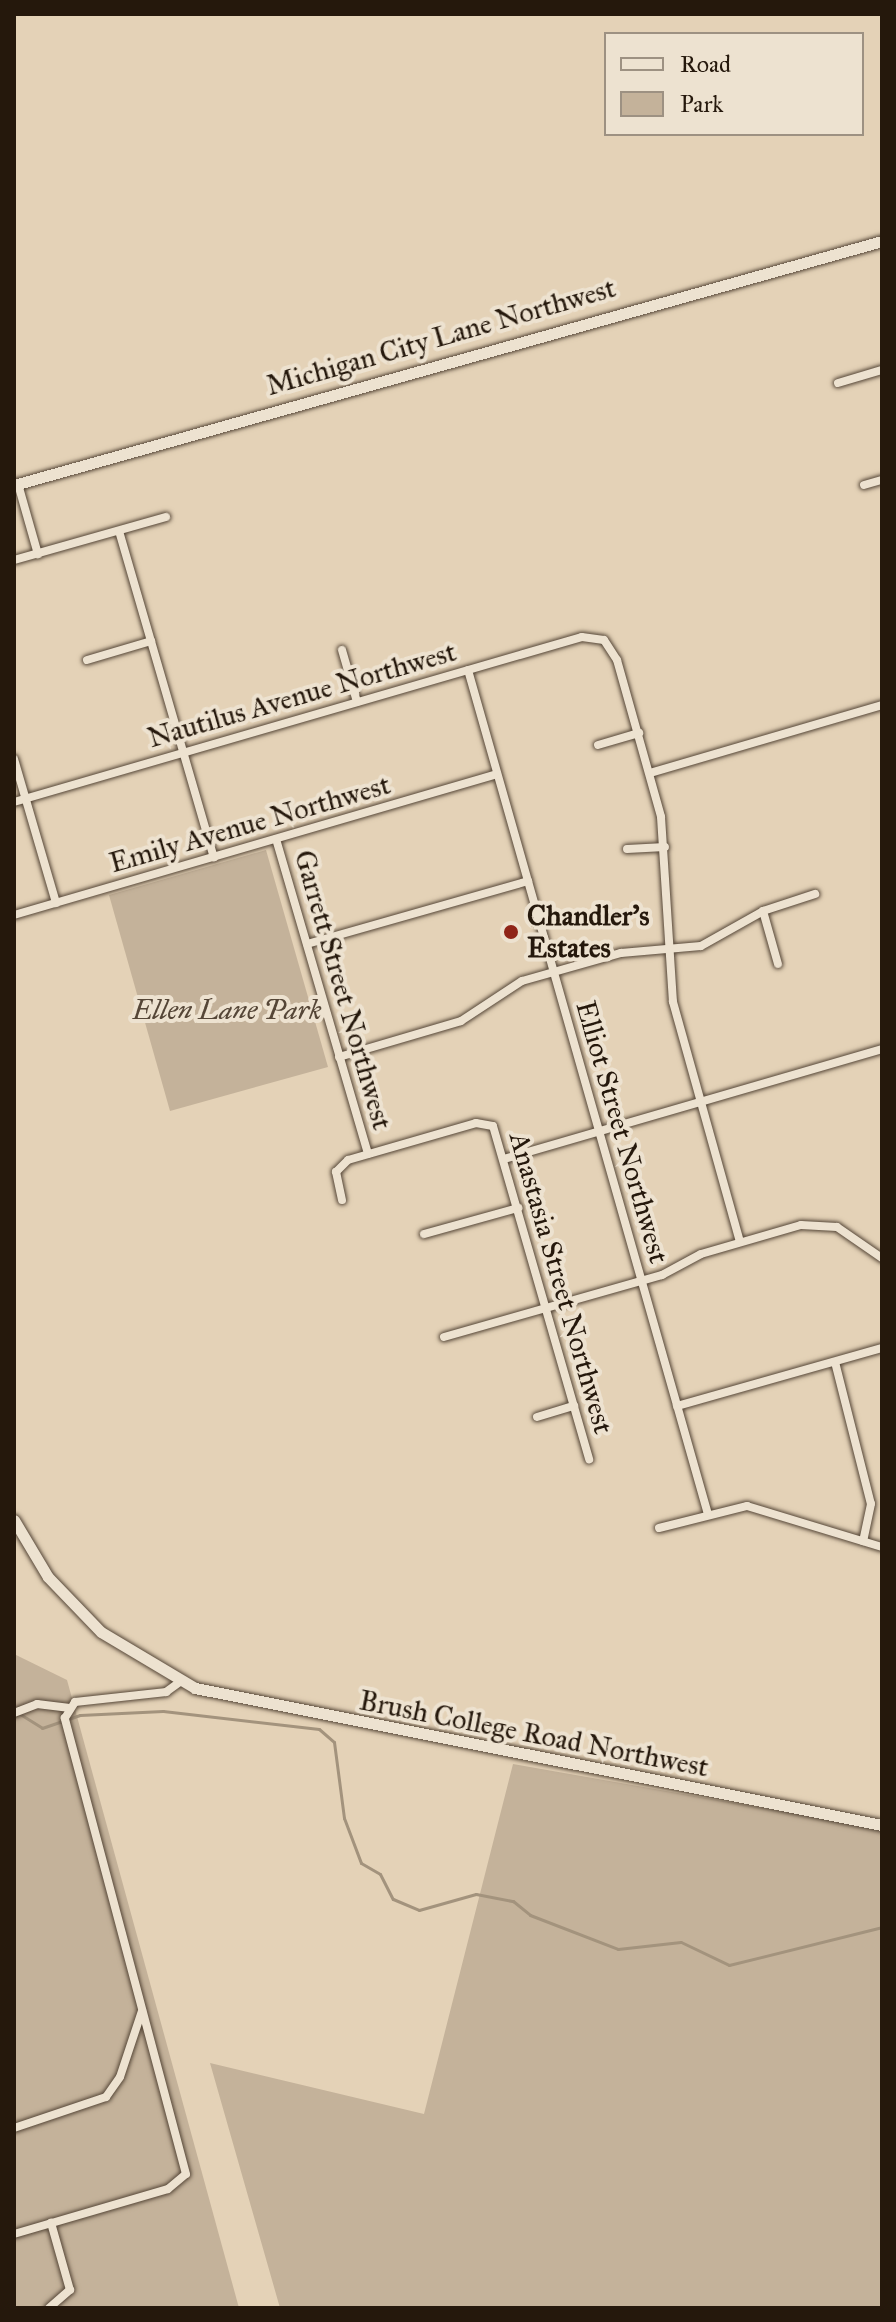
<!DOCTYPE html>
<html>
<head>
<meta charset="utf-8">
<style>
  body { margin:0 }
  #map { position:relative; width:896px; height:2322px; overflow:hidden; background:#e4d2b7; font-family:"IM FELL Great Primer",serif }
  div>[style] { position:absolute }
  .green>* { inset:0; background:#c4b29a }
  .stream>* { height:3px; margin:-1.5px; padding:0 1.5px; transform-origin:1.5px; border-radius:1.5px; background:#a3937d }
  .roads { filter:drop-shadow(0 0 2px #554637) drop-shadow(0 0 2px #554637) }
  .street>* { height:8px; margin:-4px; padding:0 4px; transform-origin:4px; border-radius:4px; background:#ede2d0 }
  .secondary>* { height:11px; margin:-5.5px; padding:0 5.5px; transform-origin:5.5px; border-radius:5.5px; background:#ede2d0 }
  .dots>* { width:22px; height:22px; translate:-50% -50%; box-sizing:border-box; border:4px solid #ede2d0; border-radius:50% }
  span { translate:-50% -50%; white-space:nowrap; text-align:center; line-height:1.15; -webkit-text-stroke:8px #ede2d0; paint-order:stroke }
  .street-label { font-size:28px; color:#25180c }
  .poi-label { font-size:28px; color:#25180c; font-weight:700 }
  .left { translate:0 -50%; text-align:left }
  .park-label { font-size:28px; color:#554637; font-style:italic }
  .frame { position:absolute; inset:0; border:16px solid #25180c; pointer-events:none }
  .legend { position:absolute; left:604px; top:32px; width:260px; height:104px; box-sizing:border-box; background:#ede2d0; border:2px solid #9d9182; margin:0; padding:10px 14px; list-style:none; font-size:24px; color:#25180c }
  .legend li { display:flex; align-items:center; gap:16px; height:40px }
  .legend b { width:40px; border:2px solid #9d9182 }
</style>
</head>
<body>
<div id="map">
  <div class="green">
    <i style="clip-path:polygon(266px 850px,328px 1067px,170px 1111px,109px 895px)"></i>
    <i style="clip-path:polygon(14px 1654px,67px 1680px,239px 2308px,14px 2308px)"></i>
    <i style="clip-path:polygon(513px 1764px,882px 1829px,882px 2308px,280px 2308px,210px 2063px,424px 2114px)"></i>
  </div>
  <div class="stream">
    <i style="left:20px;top:1714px;width:26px;rotate:32deg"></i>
    <i style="left:42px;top:1728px;width:40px;rotate:-18.9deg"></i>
    <i style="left:80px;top:1715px;width:83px;rotate:-2.8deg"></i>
    <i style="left:163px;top:1711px;width:157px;rotate:6.6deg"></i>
    <i style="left:319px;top:1729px;width:20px;rotate:41deg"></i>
    <i style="left:334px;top:1742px;width:77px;rotate:82.5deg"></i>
    <i style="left:344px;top:1818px;width:48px;rotate:69.3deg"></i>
    <i style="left:361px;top:1863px;width:22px;rotate:30deg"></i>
    <i style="left:380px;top:1874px;width:28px;rotate:63deg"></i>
    <i style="left:393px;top:1899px;width:28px;rotate:23deg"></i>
    <i style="left:419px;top:1910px;width:59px;rotate:-15.7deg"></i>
    <i style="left:476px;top:1894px;width:38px;rotate:11deg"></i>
    <i style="left:513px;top:1901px;width:22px;rotate:39deg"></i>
    <i style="left:530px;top:1915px;width:94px;rotate:21.1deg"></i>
    <i style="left:618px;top:1949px;width:63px;rotate:-6.3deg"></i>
    <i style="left:681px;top:1942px;width:53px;rotate:25.6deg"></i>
    <i style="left:729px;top:1965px;width:158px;rotate:-13.9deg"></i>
  </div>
  <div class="roads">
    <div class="street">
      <i style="left:838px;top:383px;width:46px;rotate:-16.5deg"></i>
      <i style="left:18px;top:484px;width:73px;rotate:74.1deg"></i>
      <i style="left:864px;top:485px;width:19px;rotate:-16deg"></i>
      <i style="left:119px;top:531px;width:340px;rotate:73.8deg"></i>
      <i style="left:14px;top:560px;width:158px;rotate:-15.8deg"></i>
      <i style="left:342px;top:650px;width:54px;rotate:73.9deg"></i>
      <i style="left:87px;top:660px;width:67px;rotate:-16.5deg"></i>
      <i style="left:468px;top:670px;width:877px;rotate:74.13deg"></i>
      <i style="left:598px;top:745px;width:43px;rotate:-16.3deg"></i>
      <i style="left:14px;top:759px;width:150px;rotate:73.7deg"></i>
      <i style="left:650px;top:773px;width:242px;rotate:-16.3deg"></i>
      <i style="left:14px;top:802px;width:591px;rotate:-16.2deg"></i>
      <i style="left:582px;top:637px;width:22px;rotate:8deg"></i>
      <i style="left:604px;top:640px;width:24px;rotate:57deg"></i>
      <i style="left:617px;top:660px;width:163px;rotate:74.3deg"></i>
      <i style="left:661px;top:817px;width:185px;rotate:86.3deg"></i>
      <i style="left:673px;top:1002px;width:249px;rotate:74.4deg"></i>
      <i style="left:276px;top:839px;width:328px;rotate:73.7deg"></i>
      <i style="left:627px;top:849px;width:38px;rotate:-3deg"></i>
      <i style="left:763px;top:911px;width:55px;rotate:74.2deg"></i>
      <i style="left:14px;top:915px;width:503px;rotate:-16.27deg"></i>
      <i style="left:307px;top:944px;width:230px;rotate:-15.9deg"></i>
      <i style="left:339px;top:1057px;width:127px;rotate:-16.4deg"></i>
      <i style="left:461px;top:1021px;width:73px;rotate:-33.3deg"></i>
      <i style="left:522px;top:981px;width:103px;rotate:-15.8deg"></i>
      <i style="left:621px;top:953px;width:80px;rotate:-5deg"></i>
      <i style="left:701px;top:946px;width:71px;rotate:-29.4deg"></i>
      <i style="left:763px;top:911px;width:55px;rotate:-18.1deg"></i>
      <i style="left:504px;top:1159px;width:394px;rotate:-16.2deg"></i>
      <i style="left:342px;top:1200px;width:29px;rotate:-102deg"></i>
      <i style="left:336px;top:1172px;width:17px;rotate:-45deg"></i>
      <i style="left:348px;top:1160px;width:133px;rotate:-16.1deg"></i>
      <i style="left:476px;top:1123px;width:17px;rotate:10deg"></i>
      <i style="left:493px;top:1126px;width:347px;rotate:73.9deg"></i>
      <i style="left:424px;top:1234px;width:98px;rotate:-15.5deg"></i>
      <i style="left:444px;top:1337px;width:227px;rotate:-15.9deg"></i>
      <i style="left:662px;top:1275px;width:44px;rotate:-28.3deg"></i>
      <i style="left:701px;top:1254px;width:104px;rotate:-16.2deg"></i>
      <i style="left:801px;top:1225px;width:36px;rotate:3deg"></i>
      <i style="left:837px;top:1227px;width:55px;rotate:34.6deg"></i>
      <i style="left:835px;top:1362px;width:146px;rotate:75.8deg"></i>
      <i style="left:871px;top:1504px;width:38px;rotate:102deg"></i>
      <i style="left:677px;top:1406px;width:213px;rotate:-15.8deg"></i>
      <i style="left:537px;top:1417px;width:39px;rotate:-17deg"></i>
      <i style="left:659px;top:1528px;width:91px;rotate:-14deg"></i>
      <i style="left:747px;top:1506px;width:141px;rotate:16.9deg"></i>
      <i style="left:14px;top:1713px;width:25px;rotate:-21deg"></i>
      <i style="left:37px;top:1704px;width:31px;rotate:7deg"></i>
      <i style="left:14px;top:2128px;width:97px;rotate:-18.6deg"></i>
      <i style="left:106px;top:2097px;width:24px;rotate:-55deg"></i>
      <i style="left:120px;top:2077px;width:70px;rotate:-71.6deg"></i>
      <i style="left:14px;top:2234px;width:160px;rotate:-16.3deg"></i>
      <i style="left:168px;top:2189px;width:23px;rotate:-40deg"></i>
      <i style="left:186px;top:2174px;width:472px;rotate:-104.9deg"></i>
      <i style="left:65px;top:1718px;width:19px;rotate:-58deg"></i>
      <i style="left:75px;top:1702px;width:92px;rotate:-6.3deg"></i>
      <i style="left:166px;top:1692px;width:17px;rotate:-36deg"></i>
      <i style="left:49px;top:2308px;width:28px;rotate:-41deg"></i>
      <i style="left:70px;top:2290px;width:70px;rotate:-105.8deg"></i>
    </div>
    <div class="secondary">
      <i style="left:14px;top:485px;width:902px;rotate:-15.7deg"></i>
      <i style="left:14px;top:1520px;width:66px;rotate:59.2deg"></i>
      <i style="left:48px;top:1577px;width:76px;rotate:46.1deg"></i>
      <i style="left:101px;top:1632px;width:109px;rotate:30.8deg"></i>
      <i style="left:195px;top:1688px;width:701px;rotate:11.28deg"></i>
    </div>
  </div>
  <div class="dots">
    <i style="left:511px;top:932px;background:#8f2418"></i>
  </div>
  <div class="street-label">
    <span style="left:441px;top:337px;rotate:-16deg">Michigan City Lane Northwest</span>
    <span style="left:302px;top:695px;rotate:-16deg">Nautilus Avenue Northwest</span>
    <span style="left:250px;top:824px;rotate:-16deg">Emily Avenue Northwest</span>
    <span style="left:343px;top:990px;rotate:74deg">Garrett Street Northwest</span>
    <span style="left:622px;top:1132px;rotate:74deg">Elliot Street Northwest</span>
    <span style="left:561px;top:1283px;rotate:74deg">Anastasia Street Northwest</span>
    <span style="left:534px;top:1734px;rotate:11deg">Brush College Road Northwest</span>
  </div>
  <div class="poi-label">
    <span class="left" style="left:527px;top:932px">Chandler's<br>Estates</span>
  </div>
  <div class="park-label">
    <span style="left:227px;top:1010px">Ellen Lane Park</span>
  </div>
  <div class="frame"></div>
  <ul class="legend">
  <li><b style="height:10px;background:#ede2d0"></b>Road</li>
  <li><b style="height:22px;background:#c4b29a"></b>Park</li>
  </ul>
</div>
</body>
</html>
